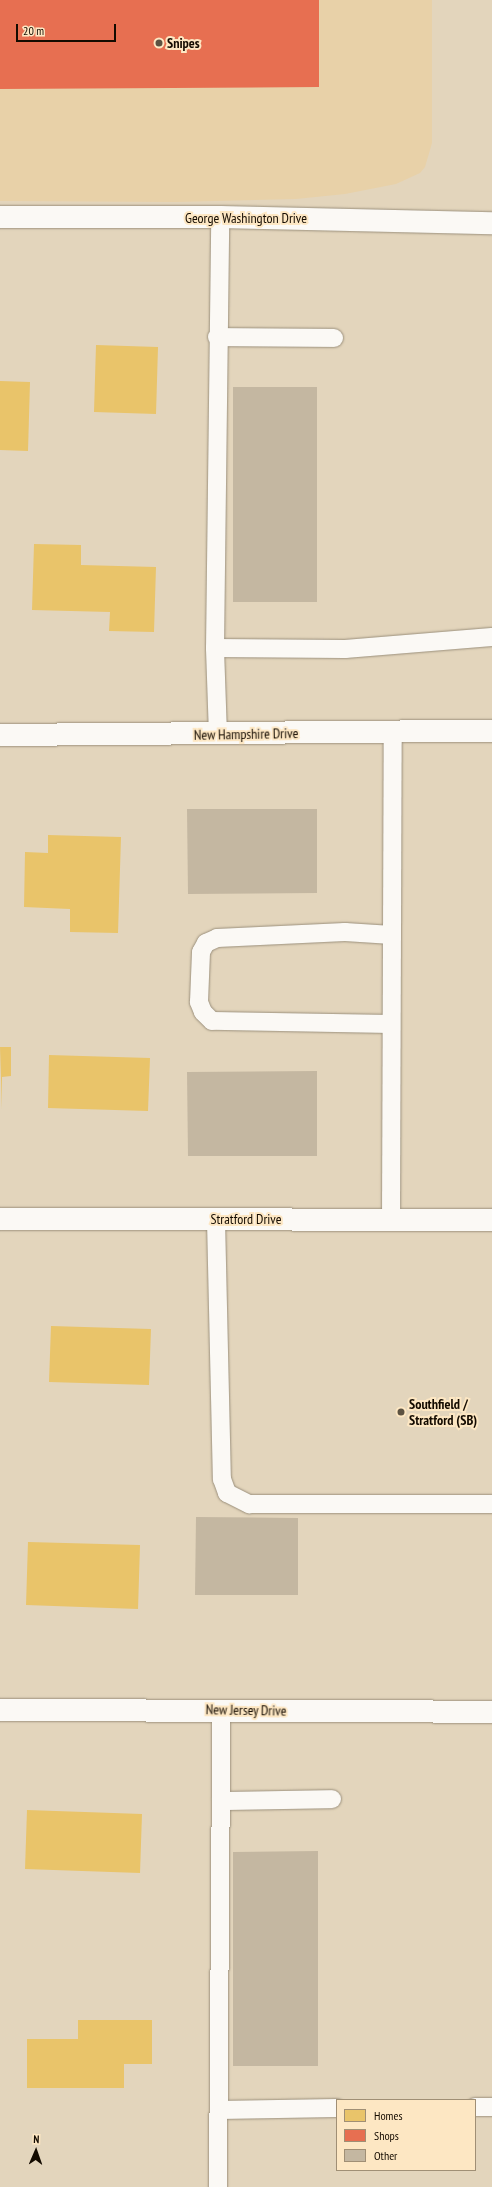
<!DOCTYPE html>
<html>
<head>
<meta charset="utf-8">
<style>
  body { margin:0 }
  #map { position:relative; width:492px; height:2187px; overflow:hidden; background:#e3d5bc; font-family:"PT Sans Narrow",sans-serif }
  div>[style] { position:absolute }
  .built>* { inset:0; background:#e8d1a8 }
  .homes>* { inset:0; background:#e9c46a }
  .shops>* { inset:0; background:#e76f51 }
  .building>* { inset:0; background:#c4b7a1 }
  .roads { filter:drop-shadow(0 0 1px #9b907c) drop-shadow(0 0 1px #9b907c) }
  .lane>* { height:18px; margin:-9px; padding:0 9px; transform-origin:9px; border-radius:9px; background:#fbf9f5 }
  .street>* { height:22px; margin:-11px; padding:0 11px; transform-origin:11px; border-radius:11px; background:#fbf9f5 }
  .dots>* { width:11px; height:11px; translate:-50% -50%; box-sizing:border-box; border:2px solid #fde7c3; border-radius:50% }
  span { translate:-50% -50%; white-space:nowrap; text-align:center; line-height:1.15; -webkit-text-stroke:4px #fde7c3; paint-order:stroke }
  .poi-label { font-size:14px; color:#140b00; font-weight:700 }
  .left { translate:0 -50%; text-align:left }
  .street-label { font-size:14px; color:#140b00 }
  .legend { position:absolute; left:336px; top:2099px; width:140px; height:72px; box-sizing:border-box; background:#fde7c3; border:1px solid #a08f75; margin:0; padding:5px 7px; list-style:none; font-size:12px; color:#140b00 }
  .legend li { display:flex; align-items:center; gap:8px; height:20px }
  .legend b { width:20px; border:1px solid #a08f75 }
  .north { position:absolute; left:16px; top:2131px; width:40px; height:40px; -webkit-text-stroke:3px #fde7c3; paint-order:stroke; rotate:2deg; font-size:11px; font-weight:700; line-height:16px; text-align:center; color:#140b00 }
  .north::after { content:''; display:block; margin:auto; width:14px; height:18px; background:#140b00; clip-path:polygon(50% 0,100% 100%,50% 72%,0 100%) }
  .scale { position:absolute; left:16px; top:24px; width:100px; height:18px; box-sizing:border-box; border:2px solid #140b00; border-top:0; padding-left:5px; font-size:12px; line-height:14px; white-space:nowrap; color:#140b00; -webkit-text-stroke:3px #fde7c3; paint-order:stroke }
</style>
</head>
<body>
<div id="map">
  <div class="built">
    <i style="clip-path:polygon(0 0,432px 0,432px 143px,425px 167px,420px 173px,396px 184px,345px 194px,296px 199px,176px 202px,0 201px)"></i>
  </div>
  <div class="homes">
    <i style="clip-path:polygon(96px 345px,158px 347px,156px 414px,94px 412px)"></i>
    <i style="clip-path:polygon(0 381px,30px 382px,28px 451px,0 450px)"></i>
    <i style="clip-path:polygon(34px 544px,81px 545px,81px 565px,156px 567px,154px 632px,109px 631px,110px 612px,32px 610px)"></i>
    <i style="clip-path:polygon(48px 835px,121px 837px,118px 933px,70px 932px,70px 909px,24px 907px,25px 852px,48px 853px)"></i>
    <i style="clip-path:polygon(0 1047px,11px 1047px,11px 1076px,2px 1077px,2px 1110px)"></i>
    <i style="clip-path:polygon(49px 1055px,150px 1058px,148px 1111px,48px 1108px)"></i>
    <i style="clip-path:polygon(51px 1326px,151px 1329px,149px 1385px,49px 1382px)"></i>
    <i style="clip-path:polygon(28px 1542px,140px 1545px,138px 1609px,26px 1605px)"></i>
    <i style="clip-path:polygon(27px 1810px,142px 1814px,140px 1873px,25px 1869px)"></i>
    <i style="clip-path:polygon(78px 2020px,152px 2020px,152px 2064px,124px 2064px,124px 2088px,27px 2088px,27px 2039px,78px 2039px)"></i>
  </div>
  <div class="shops">
    <i style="clip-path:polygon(0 0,319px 0,319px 87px,0 89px)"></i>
  </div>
  <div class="building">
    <i style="clip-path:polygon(233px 387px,317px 387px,317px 602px,233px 602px)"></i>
    <i style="clip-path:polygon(187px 809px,317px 809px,317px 893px,188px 894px)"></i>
    <i style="clip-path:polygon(317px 1071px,317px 1156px,188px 1156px,187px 1072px)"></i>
    <i style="clip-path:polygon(196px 1517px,298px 1518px,298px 1595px,195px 1595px)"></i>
    <i style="clip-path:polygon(318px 1851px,318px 2066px,233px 2066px,233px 1852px)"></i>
  </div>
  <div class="roads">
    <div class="lane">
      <i style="left:217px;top:337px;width:117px;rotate:0.5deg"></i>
      <i style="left:215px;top:648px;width:130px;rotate:0.4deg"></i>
      <i style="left:345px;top:649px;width:147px;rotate:-4.7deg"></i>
      <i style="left:218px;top:735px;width:87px;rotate:-92deg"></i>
      <i style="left:215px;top:648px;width:431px;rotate:-89.3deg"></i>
      <i style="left:391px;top:1024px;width:179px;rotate:-179deg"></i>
      <i style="left:212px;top:1021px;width:13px;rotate:-135deg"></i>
      <i style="left:203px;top:1012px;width:11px;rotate:-112deg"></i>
      <i style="left:199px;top:1002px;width:50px;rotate:-87.7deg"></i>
      <i style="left:201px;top:952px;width:10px;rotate:-61deg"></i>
      <i style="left:206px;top:943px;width:12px;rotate:-24deg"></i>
      <i style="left:217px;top:938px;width:128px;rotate:-2.7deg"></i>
      <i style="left:345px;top:932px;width:47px;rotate:3.7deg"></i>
      <i style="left:391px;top:1219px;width:487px;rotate:-89.8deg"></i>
      <i style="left:216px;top:1220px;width:259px;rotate:88.7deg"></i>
      <i style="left:222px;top:1479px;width:15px;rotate:70deg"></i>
      <i style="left:227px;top:1493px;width:25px;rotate:27deg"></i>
      <i style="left:249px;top:1504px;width:243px"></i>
      <i style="left:221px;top:1801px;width:111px;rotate:-1deg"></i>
      <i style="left:475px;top:2107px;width:17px"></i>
      <i style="left:219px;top:2110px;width:118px;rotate:-1deg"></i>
      <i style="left:218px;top:2187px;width:477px;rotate:-89.6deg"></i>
    </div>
    <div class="street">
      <i style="left:0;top:217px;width:220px"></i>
      <i style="left:220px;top:217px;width:272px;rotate:1.3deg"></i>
      <i style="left:0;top:735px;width:492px;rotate:-0.5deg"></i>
      <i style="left:0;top:1219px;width:492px;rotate:0.1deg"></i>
      <i style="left:0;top:1710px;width:492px;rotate:0.2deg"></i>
    </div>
  </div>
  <div class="dots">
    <i style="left:159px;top:43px;background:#5c5242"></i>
    <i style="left:401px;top:1412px;background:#5c5242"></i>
  </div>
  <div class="poi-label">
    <span class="left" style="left:167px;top:43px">Snipes</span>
    <span class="left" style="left:409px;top:1412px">Southfield /<br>Stratford (SB)</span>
  </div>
  <div class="street-label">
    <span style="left:246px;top:218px">George Washington Drive</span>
    <span style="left:246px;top:734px;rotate:-1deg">New Hampshire Drive</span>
    <span style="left:246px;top:1219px">Stratford Drive</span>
    <span style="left:246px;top:1710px;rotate:1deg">New Jersey Drive</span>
  </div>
  <ul class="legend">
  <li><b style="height:11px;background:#e9c46a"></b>Homes</li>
  <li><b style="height:11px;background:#e76f51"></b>Shops</li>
  <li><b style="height:11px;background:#c4b7a1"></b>Other</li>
  </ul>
  <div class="north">N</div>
  <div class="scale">20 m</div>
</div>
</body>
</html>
